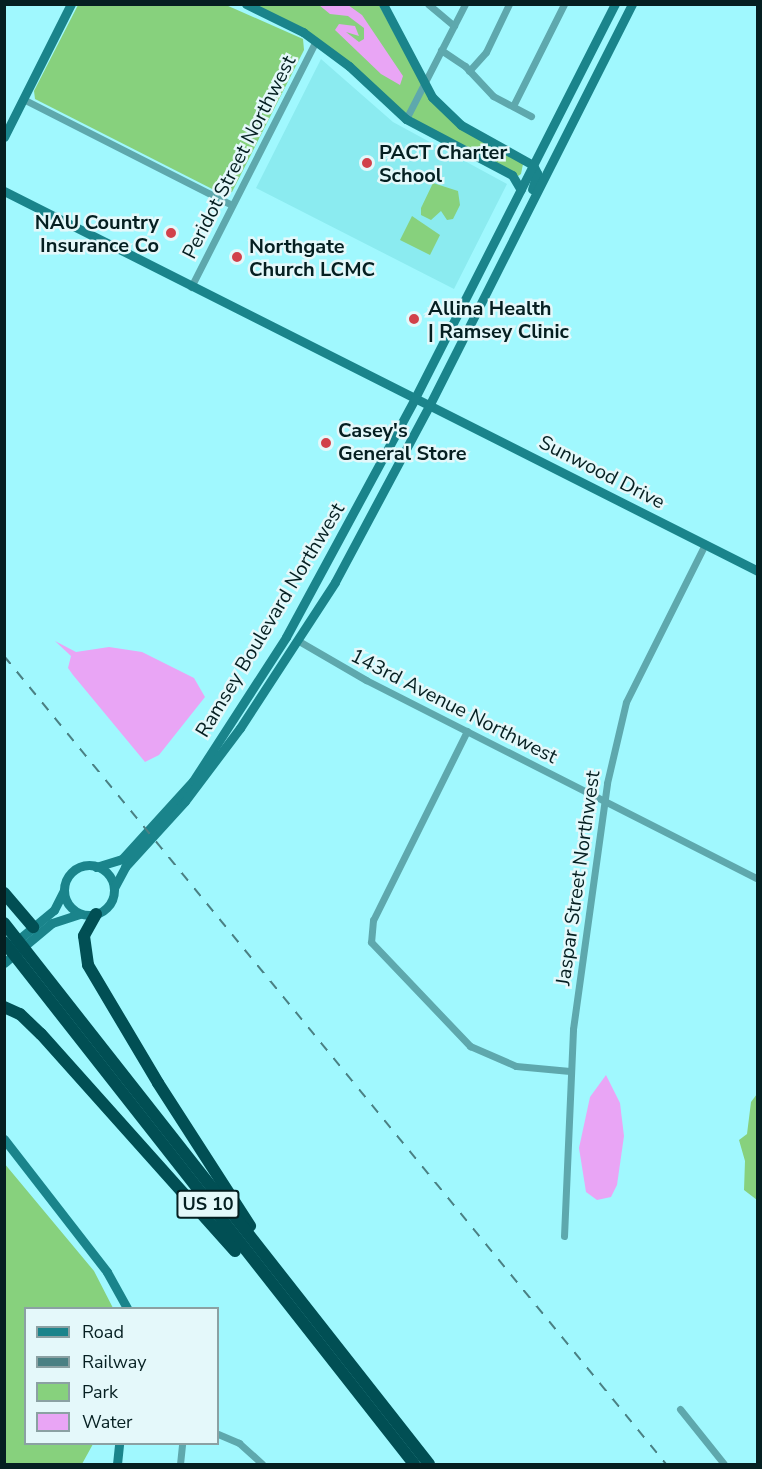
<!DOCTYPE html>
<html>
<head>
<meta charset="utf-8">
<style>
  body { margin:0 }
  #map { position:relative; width:762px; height:1469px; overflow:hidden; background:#a0f8fe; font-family:"Nunito Sans",sans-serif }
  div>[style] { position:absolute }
  .built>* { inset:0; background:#8bebf0 }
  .green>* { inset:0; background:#87d17d }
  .water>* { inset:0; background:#e9a5f5 }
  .street>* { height:7px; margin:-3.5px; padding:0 3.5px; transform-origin:3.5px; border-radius:3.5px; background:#5ea8ad }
  .secondary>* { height:9px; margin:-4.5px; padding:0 4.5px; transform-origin:4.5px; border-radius:4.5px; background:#1a848b }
  .secondary>.ring { margin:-4.5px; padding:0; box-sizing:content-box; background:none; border:9px solid #1a848b; border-radius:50% }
  .highway>* { height:12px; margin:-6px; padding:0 6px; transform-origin:6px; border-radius:6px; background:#014f54 }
  .rail>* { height:2px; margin-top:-1px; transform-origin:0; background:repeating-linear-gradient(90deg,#4a8083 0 10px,transparent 0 20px) }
  .dots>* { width:16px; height:16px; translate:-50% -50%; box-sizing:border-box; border:3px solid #e4f8fa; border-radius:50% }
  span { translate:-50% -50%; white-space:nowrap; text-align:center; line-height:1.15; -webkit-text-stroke:5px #e4f8fa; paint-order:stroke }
  .shield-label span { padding:2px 4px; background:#e4f8fa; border:2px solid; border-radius:4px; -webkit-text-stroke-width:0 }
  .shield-label { font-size:18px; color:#051f21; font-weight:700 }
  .poi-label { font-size:20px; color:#051f21; font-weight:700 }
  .left { translate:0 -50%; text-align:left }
  .right { translate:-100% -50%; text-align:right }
  .street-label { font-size:20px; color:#051f21 }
  .frame { position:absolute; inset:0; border:6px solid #051f21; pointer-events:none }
  .legend { position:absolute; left:24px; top:1307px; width:195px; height:138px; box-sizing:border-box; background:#e4f8fa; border:2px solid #8ba1a3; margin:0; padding:8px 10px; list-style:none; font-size:18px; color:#051f21 }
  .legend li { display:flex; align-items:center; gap:12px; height:30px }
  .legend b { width:30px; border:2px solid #8ba1a3 }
</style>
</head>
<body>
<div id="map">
  <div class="built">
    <i style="clip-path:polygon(321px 59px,393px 122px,507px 184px,454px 289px,256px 188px)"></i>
  </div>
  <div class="green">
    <i style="clip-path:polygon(78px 5px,226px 5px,303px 39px,304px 50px,232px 192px,222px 194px,35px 99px,34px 91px)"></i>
    <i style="clip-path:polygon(252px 5px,379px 5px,429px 98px,523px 164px,521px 174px,518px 176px,420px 123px,394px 105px,353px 66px)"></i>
    <i style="clip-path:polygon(433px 183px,458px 191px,460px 205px,453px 219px,447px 220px,441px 211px,431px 220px,421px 215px,421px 208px)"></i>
    <i style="clip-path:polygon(412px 216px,440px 235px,430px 255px,400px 240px)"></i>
    <i style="clip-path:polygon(757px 1094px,757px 1200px,744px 1190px,745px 1161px,739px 1140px,747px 1134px,751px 1102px)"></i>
    <i style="clip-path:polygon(4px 1163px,94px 1271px,113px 1308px,26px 1308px,26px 1444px,93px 1444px,82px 1464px,5px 1464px)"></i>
  </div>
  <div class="water">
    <i style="clip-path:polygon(319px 5px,348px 5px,362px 15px,403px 76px,400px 85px,381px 74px,335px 30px,339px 24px,355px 26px,359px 36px,346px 32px,359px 42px,364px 39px,364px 28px,348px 16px,330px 14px)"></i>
    <i style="clip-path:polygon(55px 641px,76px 652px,109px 647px,142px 652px,194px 678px,205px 697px,159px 755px,145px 762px,73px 675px,68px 668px,71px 656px)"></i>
    <i style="clip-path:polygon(606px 1075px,620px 1103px,624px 1136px,617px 1185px,611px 1197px,597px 1200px,586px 1192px,579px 1148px,590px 1097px)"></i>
  </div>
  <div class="street">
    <i style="left:428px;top:4px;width:34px;rotate:40deg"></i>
    <i style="left:441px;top:50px;width:29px;rotate:34deg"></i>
    <i style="left:465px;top:66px;width:41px;rotate:47deg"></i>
    <i style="left:493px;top:96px;width:43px;rotate:27.8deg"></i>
    <i style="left:469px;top:71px;width:25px;rotate:-48deg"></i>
    <i style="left:486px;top:52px;width:53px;rotate:-64.4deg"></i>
    <i style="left:23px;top:99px;width:234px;rotate:26.9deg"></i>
    <i style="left:513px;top:106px;width:114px;rotate:-63.4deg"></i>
    <i style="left:406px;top:119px;width:129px;rotate:-62.8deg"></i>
    <i style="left:191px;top:287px;width:276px;rotate:-63.1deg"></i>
    <i style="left:297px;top:640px;width:80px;rotate:30.1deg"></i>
    <i style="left:366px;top:680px;width:440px;rotate:26.9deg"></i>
    <i style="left:467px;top:731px;width:211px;rotate:116.4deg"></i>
    <i style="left:373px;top:920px;width:22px;rotate:95deg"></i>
    <i style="left:371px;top:942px;width:144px;rotate:46.4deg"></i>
    <i style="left:470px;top:1046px;width:50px;rotate:23.5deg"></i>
    <i style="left:516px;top:1066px;width:54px;rotate:5.3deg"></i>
    <i style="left:564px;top:1236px;width:207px;rotate:-87.5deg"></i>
    <i style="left:573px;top:1029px;width:248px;rotate:-82.1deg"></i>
    <i style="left:607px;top:783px;width:83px;rotate:-76.8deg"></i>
    <i style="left:626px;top:702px;width:177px;rotate:-63.4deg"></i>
    <i style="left:680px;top:1409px;width:70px;rotate:51.3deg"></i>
    <i style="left:218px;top:1434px;width:23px;rotate:23deg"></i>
    <i style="left:239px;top:1443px;width:31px;rotate:42deg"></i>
    <i style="left:180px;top:1464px;width:20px;rotate:-84deg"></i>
  </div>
  <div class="secondary">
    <i style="left:246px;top:4px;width:64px;rotate:26.2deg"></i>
    <i style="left:303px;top:32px;width:57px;rotate:36.5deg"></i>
    <i style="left:349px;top:66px;width:78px;rotate:42.9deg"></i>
    <i style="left:406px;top:119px;width:120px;rotate:27.8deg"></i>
    <i style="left:512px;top:175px;width:17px;rotate:59deg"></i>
    <i style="left:383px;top:4px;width:105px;rotate:62.2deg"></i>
    <i style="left:432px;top:97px;width:40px;rotate:44deg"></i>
    <i style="left:461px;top:125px;width:82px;rotate:29.1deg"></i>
    <i style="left:533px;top:165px;width:9px;rotate:63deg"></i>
    <i style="left:537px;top:173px;width:17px;rotate:107deg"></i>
    <i style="left:4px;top:137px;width:149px;rotate:-63.3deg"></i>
    <i style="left:4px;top:191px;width:844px;rotate:26.75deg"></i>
    <i class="ring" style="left:64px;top:865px;width:41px;height:41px"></i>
    <i style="left:96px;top:867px;width:27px;rotate:-17deg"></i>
    <i style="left:122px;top:859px;width:105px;rotate:-47.7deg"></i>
    <i style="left:193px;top:781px;width:171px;rotate:-57.1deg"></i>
    <i style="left:286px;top:637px;width:272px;rotate:-61.6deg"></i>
    <i style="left:415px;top:398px;width:442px;rotate:-63.1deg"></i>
    <i style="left:114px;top:888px;width:24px;rotate:-62deg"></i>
    <i style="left:125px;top:867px;width:89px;rotate:-47.7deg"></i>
    <i style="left:185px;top:801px;width:91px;rotate:-53deg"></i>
    <i style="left:240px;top:728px;width:174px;rotate:-56.9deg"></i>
    <i style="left:335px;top:582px;width:200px;rotate:-61.9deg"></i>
    <i style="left:429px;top:406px;width:450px;rotate:-63.2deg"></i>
    <i style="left:13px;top:944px;width:53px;rotate:-39.7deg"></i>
    <i style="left:54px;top:910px;width:22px;rotate:-63deg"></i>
    <i style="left:4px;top:963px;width:62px;rotate:-39.8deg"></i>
    <i style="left:52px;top:923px;width:29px;rotate:-18deg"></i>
    <i style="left:4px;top:1139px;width:168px;rotate:52.2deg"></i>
    <i style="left:107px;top:1272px;width:41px;rotate:60.9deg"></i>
    <i style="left:117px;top:1464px;width:20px;rotate:-84deg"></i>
  </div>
  <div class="highway">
    <i style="left:4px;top:893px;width:45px;rotate:49.5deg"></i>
    <i style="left:96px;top:914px;width:25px;rotate:119deg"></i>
    <i style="left:84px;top:936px;width:29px;rotate:82deg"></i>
    <i style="left:88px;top:965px;width:137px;rotate:59.3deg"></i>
    <i style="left:158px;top:1083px;width:170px;rotate:57.2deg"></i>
    <i style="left:4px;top:923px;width:688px;rotate:51.85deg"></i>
    <i style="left:4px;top:942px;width:664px;rotate:51.85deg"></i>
    <i style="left:4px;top:1007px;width:17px;rotate:24deg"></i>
    <i style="left:20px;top:1014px;width:29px;rotate:44deg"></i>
    <i style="left:41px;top:1034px;width:291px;rotate:48.2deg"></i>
  </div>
  <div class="rail">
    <i style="left:4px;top:656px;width:1045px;rotate:50.67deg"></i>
  </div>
  <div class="dots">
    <i style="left:367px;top:163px;background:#d1414a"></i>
    <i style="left:171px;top:233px;background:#d1414a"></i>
    <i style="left:237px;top:257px;background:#d1414a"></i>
    <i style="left:414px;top:319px;background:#d1414a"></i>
    <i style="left:326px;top:443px;background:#d1414a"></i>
  </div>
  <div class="shield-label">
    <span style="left:208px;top:1204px">US 10</span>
  </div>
  <div class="poi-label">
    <span class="left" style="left:379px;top:164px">PACT Charter<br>School</span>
    <span class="right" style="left:159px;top:234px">NAU Country<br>Insurance Co</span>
    <span class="left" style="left:249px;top:258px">Northgate<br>Church LCMC</span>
    <span class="left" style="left:428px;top:320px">Allina Health<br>| Ramsey Clinic</span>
    <span class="left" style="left:338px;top:442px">Casey's<br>General Store</span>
  </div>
  <div class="street-label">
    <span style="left:239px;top:157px;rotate:-63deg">Peridot Street Northwest</span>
    <span style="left:602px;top:472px;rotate:27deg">Sunwood Drive</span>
    <span style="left:270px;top:620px;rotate:-59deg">Ramsey Boulevard Northwest</span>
    <span style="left:454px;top:706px;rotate:27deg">143rd Avenue Northwest</span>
    <span style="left:578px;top:878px;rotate:-82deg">Jaspar Street Northwest</span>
  </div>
  <div class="frame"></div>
  <ul class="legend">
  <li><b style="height:8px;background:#1a848b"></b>Road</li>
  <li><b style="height:8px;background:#4a8083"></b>Railway</li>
  <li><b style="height:16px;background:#87d17d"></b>Park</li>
  <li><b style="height:16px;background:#e9a5f5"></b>Water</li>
  </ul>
</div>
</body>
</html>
